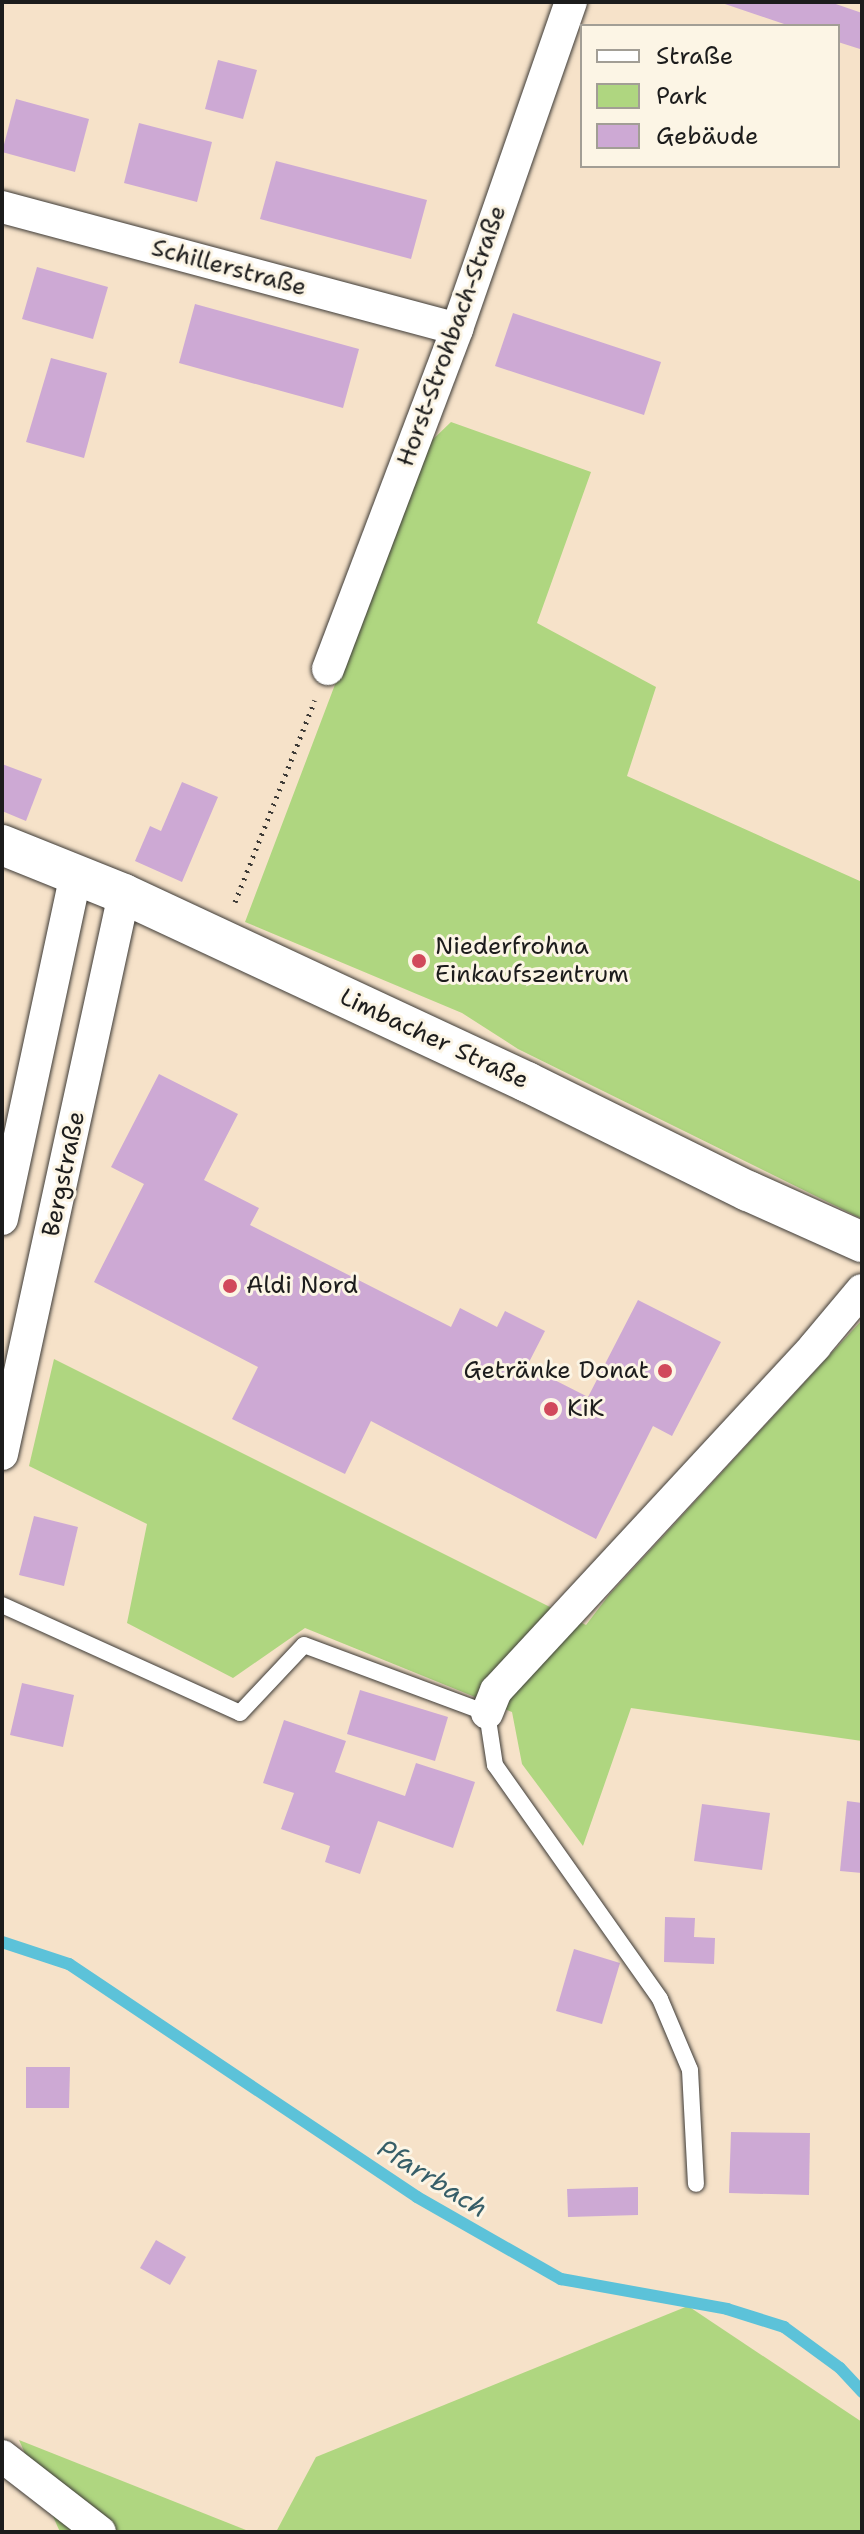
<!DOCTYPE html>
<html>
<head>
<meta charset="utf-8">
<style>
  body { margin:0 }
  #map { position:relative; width:864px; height:2534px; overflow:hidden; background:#f6e2c9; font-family:"Shantell Sans",sans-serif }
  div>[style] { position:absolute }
  .green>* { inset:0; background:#afd680 }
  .stream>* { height:12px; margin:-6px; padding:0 6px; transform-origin:6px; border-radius:6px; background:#5cc2d9 }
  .building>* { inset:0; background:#cda9d4 }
  .path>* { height:5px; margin-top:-2.5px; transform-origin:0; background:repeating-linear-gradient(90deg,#3d3a36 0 2px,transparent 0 8px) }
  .roads { filter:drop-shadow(0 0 2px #3d3a36) drop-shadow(0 0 2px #3d3a36) }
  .service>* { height:16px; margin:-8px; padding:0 8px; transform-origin:8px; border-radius:8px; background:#fff }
  .minor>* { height:32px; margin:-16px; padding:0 16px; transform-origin:16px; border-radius:16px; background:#fff }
  .tertiary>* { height:40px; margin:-20px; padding:0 20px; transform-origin:20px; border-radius:20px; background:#fff }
  .dots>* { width:22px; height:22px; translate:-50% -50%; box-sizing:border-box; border:4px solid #fcf5e5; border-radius:50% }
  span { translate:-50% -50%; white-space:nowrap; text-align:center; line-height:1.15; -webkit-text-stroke:6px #fcf5e5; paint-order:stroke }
  .street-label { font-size:24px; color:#1c1c1c }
  .poi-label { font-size:24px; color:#1c1c1c }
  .left { translate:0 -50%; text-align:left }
  .right { translate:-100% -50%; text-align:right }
  .water-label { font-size:26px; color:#365e68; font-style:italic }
  .frame { position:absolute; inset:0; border:4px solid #1c1c1c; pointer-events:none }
  .legend { position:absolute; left:580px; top:24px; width:260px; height:144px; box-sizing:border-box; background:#fcf5e5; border:2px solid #a29e95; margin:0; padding:10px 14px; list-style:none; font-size:24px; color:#1c1c1c }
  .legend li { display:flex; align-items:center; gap:16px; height:40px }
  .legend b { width:40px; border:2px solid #a29e95 }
</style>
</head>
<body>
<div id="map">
  <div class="green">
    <i style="clip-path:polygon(451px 422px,591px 472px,537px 623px,656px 687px,627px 776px,862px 882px,862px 1219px,518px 1049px,462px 1013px,245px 922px,425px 447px)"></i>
    <i style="clip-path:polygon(862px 1320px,862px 1741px,631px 1708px,583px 1846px,522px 1764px,512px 1712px,305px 1628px,233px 1678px,127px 1623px,147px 1524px,29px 1466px,54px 1359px,586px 1625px,609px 1595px)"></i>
    <i style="clip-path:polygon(688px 2306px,862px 2422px,862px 2532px,276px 2532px,316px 2457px)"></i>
    <i style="clip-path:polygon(19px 2440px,251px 2532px,60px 2532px)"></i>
  </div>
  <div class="stream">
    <i style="left:2px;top:1942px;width:71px;rotate:18.2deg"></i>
    <i style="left:69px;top:1964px;width:419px;rotate:33.8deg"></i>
    <i style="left:417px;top:2197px;width:166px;rotate:29.7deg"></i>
    <i style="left:561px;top:2279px;width:169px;rotate:10.2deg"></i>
    <i style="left:727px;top:2309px;width:60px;rotate:17.5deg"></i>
    <i style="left:784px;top:2327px;width:69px;rotate:36.2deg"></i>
    <i style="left:840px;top:2368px;width:33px;rotate:47deg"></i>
  </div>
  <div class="building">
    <i style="clip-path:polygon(719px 2px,830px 2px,862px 13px,862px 42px,860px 49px,838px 42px,838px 26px,790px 26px)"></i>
    <i style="clip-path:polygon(218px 60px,257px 70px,243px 119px,205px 109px)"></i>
    <i style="clip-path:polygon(16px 99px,89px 119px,75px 172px,2px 152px)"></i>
    <i style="clip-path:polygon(139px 123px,212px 142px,197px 202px,124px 183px)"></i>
    <i style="clip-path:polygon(276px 161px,427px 200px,411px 259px,260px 219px)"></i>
    <i style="clip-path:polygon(37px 267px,108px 287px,93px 339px,22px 319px)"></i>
    <i style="clip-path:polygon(195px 304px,359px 349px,343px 408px,179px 363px)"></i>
    <i style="clip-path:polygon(513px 313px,661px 362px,644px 415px,495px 366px)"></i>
    <i style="clip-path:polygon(51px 358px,107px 373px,84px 458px,26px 442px)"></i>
    <i style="clip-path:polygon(2px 764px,42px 779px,26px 821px,2px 811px)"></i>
    <i style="clip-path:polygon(182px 782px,218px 797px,182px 882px,135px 861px,150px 826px,161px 831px)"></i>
    <i style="clip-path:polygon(159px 1074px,238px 1114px,204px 1180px,259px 1208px,250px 1225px,451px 1327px,460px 1308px,497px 1327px,505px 1311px,545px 1331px,527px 1366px,588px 1397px,638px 1300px,721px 1342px,672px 1436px,653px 1426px,596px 1539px,371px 1421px,345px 1474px,232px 1419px,258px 1367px,94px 1282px,144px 1184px,111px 1167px)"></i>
    <i style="clip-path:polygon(34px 1516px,78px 1527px,64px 1586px,19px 1575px)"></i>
    <i style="clip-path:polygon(22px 1683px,74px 1695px,63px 1747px,10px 1735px)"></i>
    <i style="clip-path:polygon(360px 1690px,448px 1717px,435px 1761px,347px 1734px)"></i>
    <i style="clip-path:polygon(284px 1720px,346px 1741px,335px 1772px,405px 1796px,416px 1763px,475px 1782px,453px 1848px,378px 1821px,360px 1874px,325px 1862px,330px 1846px,281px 1829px,294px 1793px,263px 1783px)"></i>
    <i style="clip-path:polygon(847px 1801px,862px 1803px,862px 1873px,840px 1871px)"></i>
    <i style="clip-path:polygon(702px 1804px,770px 1813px,762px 1870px,694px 1861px)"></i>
    <i style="clip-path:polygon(665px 1917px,695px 1918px,694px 1937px,715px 1938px,714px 1964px,664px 1962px)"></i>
    <i style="clip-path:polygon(574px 1949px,620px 1963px,602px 2024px,556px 2011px)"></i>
    <i style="clip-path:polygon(26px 2067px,70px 2067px,69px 2108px,26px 2108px)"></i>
    <i style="clip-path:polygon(731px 2132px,810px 2133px,809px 2195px,729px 2193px)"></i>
    <i style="clip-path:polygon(638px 2187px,638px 2215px,568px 2217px,567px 2189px)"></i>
    <i style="clip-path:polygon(156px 2240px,186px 2257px,170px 2285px,140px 2268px)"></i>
  </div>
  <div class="path">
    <i style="left:235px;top:902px;width:217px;rotate:-68.4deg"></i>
  </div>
  <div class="roads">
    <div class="service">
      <i style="left:2px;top:1605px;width:261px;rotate:24.4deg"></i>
      <i style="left:240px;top:1713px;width:93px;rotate:-46.7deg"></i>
      <i style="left:304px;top:1645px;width:195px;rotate:20.4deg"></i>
      <i style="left:487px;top:1713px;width:53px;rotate:81.3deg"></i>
      <i style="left:495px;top:1765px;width:286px;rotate:54.8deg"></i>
      <i style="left:660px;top:1999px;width:77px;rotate:67.1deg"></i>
      <i style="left:690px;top:2070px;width:114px;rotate:87deg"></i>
    </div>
    <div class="minor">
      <i style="left:2px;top:207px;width:471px;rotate:15deg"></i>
      <i style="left:328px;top:669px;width:364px;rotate:-69.2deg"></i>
      <i style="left:457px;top:329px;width:346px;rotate:-70.8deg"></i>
      <i style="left:2px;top:1219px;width:352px;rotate:-77.9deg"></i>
      <i style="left:2px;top:1454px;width:573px;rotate:-77.71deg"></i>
      <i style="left:487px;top:1713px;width:24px;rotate:-68deg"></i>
      <i style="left:496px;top:1691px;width:470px;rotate:-47.2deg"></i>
      <i style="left:815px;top:1346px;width:73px;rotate:-50deg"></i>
      <i style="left:2px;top:2456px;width:124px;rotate:37.8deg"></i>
    </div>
    <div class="tertiary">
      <i style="left:2px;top:845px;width:131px;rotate:21.9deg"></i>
      <i style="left:124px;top:894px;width:445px;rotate:25deg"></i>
      <i style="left:527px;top:1082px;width:246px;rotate:26.3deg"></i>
      <i style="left:748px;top:1191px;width:125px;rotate:24.1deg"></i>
    </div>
  </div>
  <div class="dots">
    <i style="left:419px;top:961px;background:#d1495b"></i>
    <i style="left:230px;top:1286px;background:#d1495b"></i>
    <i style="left:665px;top:1371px;background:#d1495b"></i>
    <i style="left:551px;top:1409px;background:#d1495b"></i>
  </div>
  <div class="street-label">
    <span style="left:229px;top:268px;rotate:15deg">Schillerstraße</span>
    <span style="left:452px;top:336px;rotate:-70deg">Horst-Strohbach-Straße</span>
    <span style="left:434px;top:1039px;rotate:25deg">Limbacher Straße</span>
    <span style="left:64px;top:1174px;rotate:-78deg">Bergstraße</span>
  </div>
  <div class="poi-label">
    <span class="left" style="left:435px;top:961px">Niederfrohna<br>Einkaufszentrum</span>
    <span class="left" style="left:246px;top:1286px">Aldi Nord</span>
    <span class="right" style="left:649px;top:1371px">Getränke Donat</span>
    <span class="left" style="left:567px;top:1409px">KiK</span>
  </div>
  <div class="water-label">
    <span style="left:433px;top:2178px;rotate:32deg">Pfarrbach</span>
  </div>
  <div class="frame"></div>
  <ul class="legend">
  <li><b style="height:10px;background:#fff"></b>Straße</li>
  <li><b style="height:22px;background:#afd680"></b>Park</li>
  <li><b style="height:22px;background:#cda9d4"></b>Gebäude</li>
  </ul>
</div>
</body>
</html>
